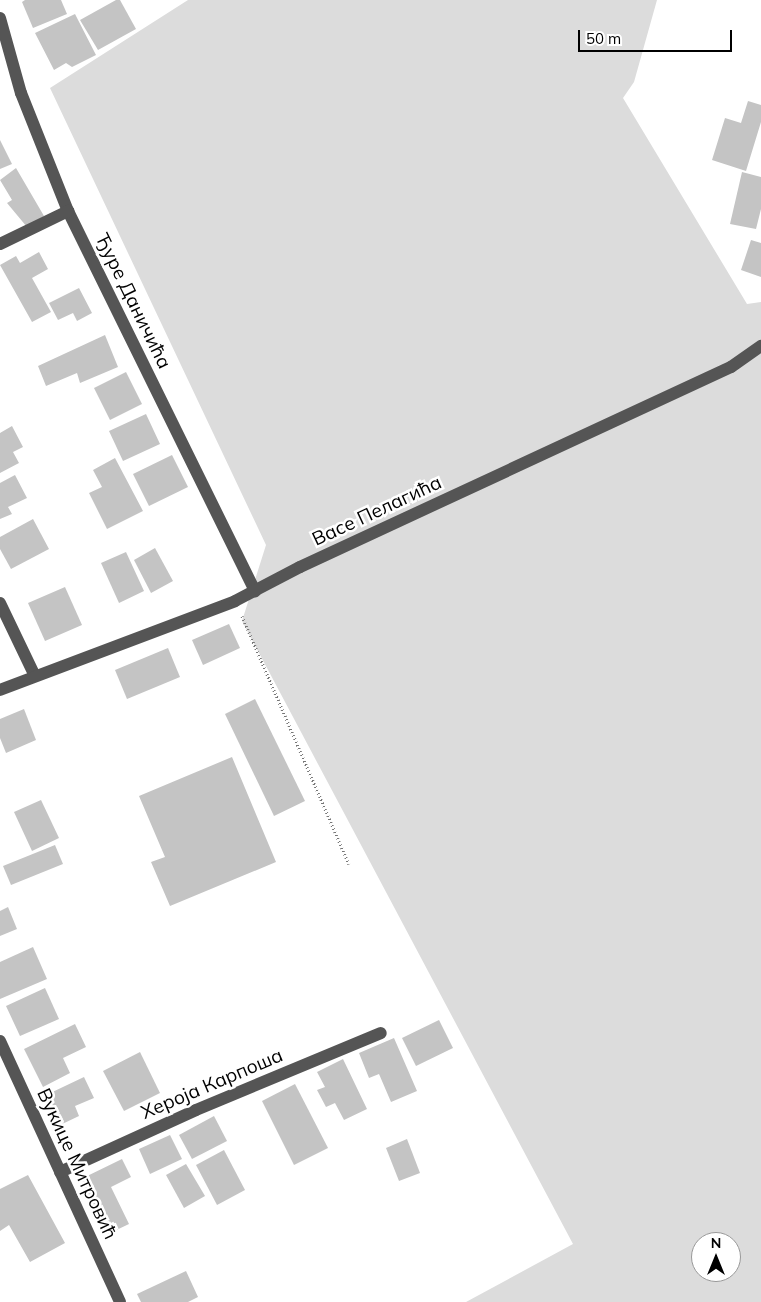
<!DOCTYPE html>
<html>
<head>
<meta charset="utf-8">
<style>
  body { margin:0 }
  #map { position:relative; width:761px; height:1302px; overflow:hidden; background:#fff; font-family:Mulish,sans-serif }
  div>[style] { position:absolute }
  .green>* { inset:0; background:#dcdcdc }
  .building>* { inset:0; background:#c4c4c4 }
  .path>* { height:3px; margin-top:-1.5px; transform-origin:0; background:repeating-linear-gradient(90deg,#777 0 1px,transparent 0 3.5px) }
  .minor>* { height:12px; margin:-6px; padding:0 6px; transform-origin:6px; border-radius:6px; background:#555 }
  span { translate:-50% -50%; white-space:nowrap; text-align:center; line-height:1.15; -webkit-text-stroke:5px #fff; paint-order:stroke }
  .street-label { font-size:19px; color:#000 }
  .north { position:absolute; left:691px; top:1232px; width:50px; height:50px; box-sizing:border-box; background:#fff; border:1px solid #999; border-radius:50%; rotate:0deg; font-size:14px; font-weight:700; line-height:20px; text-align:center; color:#000 }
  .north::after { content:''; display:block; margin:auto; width:18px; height:22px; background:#000; clip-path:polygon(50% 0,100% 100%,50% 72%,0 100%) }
  .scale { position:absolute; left:578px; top:30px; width:154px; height:22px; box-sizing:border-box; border:2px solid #000; border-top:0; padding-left:6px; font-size:15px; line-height:18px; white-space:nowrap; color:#000; -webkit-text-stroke:4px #fff; paint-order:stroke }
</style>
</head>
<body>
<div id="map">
  <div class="green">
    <i style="clip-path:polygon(evenodd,188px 0,657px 0,634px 82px,623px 98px,747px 304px,761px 302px,761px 1302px,466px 1302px,573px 1244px,242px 621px,266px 545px,50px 88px,188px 0,701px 1242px,731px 1242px,731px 1272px,701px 1272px,701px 1242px)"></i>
  </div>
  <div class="building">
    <i style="clip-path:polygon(25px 0,61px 0,67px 14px,33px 28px,22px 2px)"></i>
    <i style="clip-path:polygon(116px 0,120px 0,136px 29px,98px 50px,80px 20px)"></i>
    <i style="clip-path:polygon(75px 14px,96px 55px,72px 67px,66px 63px,54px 70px,35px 33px)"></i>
    <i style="clip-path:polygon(748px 101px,761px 105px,761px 122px,746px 171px,712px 160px,725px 118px,741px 123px)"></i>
    <i style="clip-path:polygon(0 140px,12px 164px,0 169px)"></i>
    <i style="clip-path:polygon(16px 168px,44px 216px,27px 227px,7px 203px,12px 200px,0 180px)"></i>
    <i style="clip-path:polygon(742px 172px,761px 177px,761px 209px,756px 229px,730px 224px)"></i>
    <i style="clip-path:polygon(751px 240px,761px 243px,761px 277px,741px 270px)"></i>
    <i style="clip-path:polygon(39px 252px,48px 269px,32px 278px,51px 312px,32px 322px,0 265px,16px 256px,20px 263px)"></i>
    <i style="clip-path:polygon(79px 288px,92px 313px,77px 321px,73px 313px,58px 320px,49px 303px)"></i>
    <i style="clip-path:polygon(105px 335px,118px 367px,80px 383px,77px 373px,46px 386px,38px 366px)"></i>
    <i style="clip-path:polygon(126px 372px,142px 404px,110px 420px,94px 388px)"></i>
    <i style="clip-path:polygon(146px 414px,160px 444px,123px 461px,109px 431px)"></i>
    <i style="clip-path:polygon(12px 426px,23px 447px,13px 452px,19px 463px,0 473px,0 433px)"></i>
    <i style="clip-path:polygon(172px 455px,188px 487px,149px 506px,133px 474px)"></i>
    <i style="clip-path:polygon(115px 458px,143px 511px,107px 529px,89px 493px,102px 487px,93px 470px)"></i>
    <i style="clip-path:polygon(15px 475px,27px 498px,8px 507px,12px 514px,0 519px,0 483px)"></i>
    <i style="clip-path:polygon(33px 519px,49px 549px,11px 569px,0 549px,0 537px)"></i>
    <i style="clip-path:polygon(155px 548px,173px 581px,151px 593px,134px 560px)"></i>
    <i style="clip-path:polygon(126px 552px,144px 591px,119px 603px,101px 563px)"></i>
    <i style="clip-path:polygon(65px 587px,82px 625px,45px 641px,28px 603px)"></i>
    <i style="clip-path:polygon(229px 624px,240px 648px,203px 665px,192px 640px)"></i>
    <i style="clip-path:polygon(168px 648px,180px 677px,127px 699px,115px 670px)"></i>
    <i style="clip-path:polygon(255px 699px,305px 801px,274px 816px,225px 714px)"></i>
    <i style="clip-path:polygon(24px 709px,36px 740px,6px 753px,0 738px,0 719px)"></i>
    <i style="clip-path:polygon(232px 757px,276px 862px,170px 906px,151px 862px,165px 857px,139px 796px)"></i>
    <i style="clip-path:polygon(41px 800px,59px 838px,32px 851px,14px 812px)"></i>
    <i style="clip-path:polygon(55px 845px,63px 864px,11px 885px,3px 866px)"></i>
    <i style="clip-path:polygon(8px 907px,17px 929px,0 936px,0 911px)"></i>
    <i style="clip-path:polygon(33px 947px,47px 979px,0 999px,0 962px)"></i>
    <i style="clip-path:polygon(45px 988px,59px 1019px,20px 1036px,6px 1006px)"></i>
    <i style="clip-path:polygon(439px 1020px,453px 1048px,416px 1066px,402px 1038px)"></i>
    <i style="clip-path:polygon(75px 1024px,86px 1047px,63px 1058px,70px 1073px,43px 1087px,24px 1049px)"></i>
    <i style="clip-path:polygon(394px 1038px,417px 1091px,391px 1102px,379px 1074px,369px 1078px,359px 1053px)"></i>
    <i style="clip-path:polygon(140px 1052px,160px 1093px,124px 1111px,103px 1071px)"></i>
    <i style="clip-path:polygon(343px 1059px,367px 1109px,344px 1120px,335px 1103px,326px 1107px,317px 1090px,325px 1087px,317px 1072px)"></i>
    <i style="clip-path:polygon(84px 1077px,94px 1098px,75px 1106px,79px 1116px,58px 1126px,44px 1096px)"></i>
    <i style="clip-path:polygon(295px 1084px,328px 1148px,294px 1165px,262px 1101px)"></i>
    <i style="clip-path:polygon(214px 1116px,227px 1141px,192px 1159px,179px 1135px)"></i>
    <i style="clip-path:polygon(170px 1135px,182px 1159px,150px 1174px,139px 1149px)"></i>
    <i style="clip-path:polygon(407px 1139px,420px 1173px,399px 1181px,386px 1148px)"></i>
    <i style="clip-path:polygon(224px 1150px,245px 1190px,217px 1205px,196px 1165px)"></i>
    <i style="clip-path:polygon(122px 1159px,131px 1177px,111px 1187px,129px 1224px,108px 1234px,81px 1179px)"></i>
    <i style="clip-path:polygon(186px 1164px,205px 1196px,184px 1208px,166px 1175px)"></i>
    <i style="clip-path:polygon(28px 1175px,65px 1243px,30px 1262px,9px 1225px,0 1231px,0 1189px)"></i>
    <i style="clip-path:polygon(186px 1271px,198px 1297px,188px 1302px,141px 1302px,137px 1294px)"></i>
  </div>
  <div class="path">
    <i style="left:242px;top:616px;width:270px;rotate:66.7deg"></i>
  </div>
  <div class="minor">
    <i style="left:0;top:18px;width:78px;rotate:74.4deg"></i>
    <i style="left:21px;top:93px;width:127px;rotate:68.3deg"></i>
    <i style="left:68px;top:211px;width:424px;rotate:63.8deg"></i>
    <i style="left:0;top:244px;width:76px;rotate:-25.9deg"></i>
    <i style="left:0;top:603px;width:81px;rotate:64.4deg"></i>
    <i style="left:0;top:690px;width:251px;rotate:-20.7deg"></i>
    <i style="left:235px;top:601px;width:73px;rotate:-27.6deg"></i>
    <i style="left:300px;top:567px;width:475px;rotate:-24.9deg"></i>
    <i style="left:731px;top:367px;width:37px;rotate:-35deg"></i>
    <i style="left:0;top:1041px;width:287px;rotate:65.3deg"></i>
    <i style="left:60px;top:1172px;width:149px;rotate:-24.5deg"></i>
    <i style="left:196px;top:1110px;width:200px;rotate:-22.6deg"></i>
  </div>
  <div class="street-label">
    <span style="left:133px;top:301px;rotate:64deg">Ђуре Даничића</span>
    <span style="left:377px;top:511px;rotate:-25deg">Васе Пелагића</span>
    <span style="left:212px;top:1084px;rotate:-23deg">Хероја Карпоша</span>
    <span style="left:77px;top:1164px;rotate:65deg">Вукице Митровић</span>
  </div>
  <div class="north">N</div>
  <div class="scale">50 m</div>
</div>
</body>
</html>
